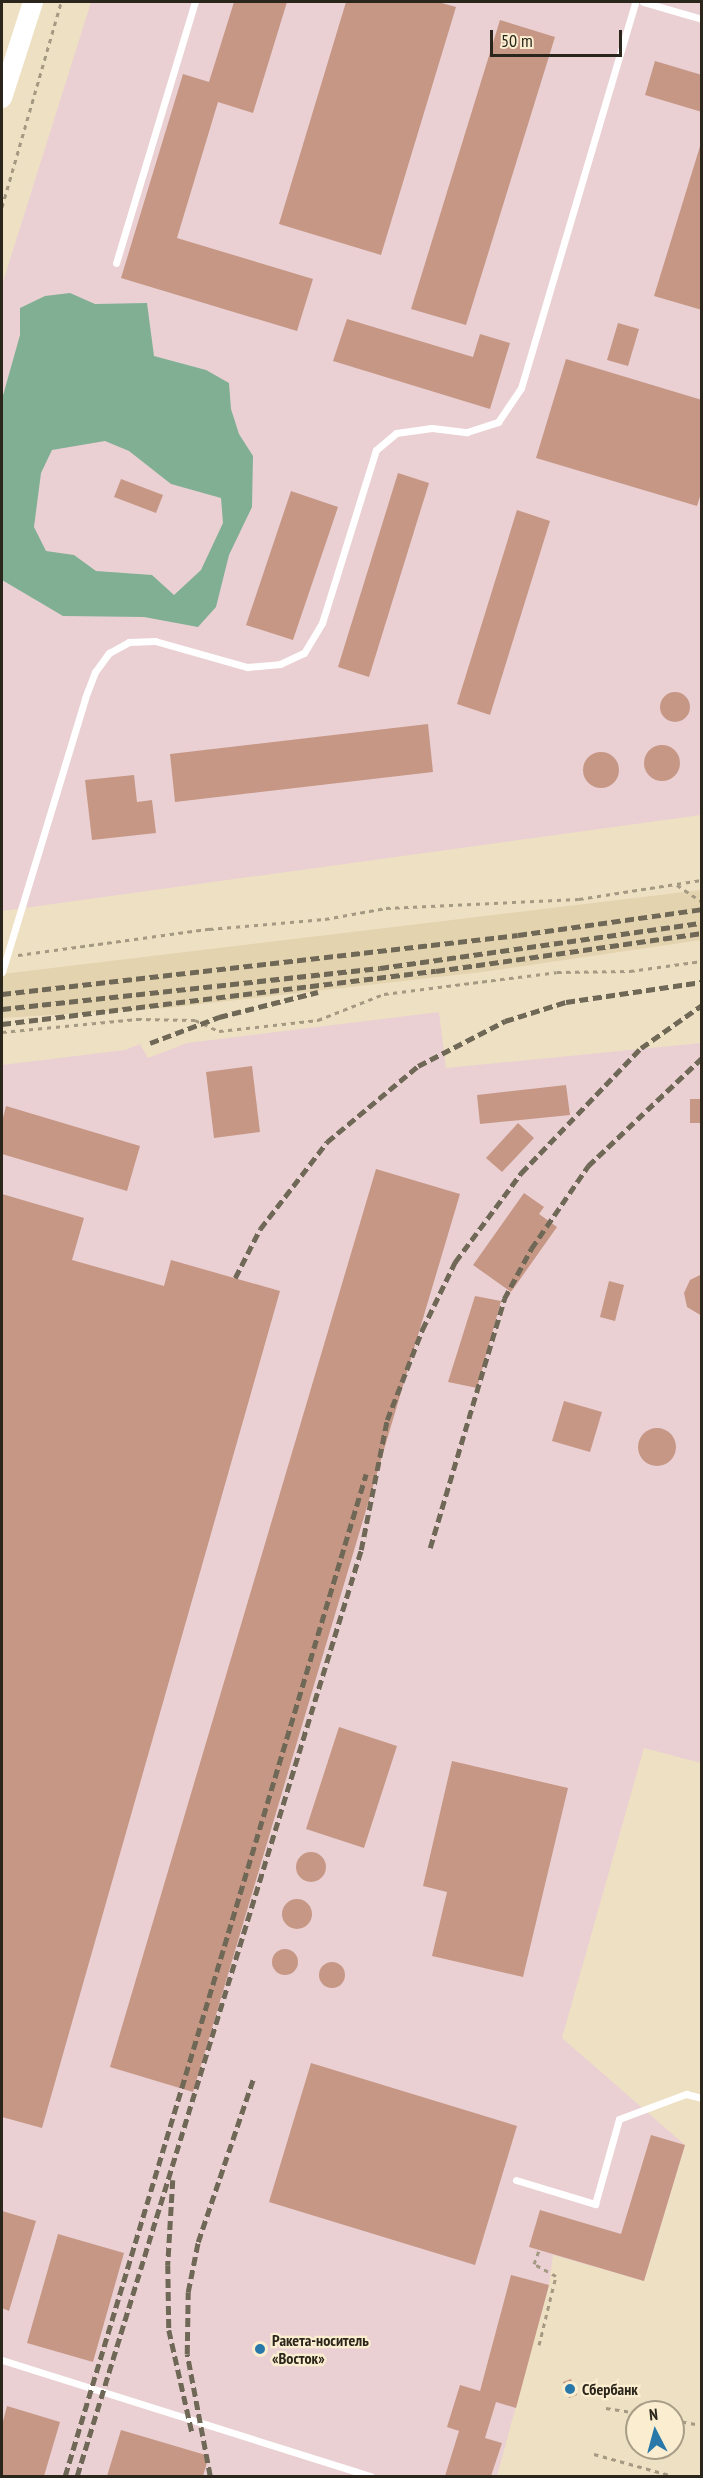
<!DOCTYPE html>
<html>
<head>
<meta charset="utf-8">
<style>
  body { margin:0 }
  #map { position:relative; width:703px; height:2478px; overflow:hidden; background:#eee0c2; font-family:"PT Sans Narrow",sans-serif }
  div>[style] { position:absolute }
  .built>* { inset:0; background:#e4d3af }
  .industrial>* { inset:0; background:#ead0d3 }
  .forest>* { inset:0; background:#81af94 }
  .building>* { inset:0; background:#c69785 }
  .round { border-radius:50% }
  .path>* { height:3px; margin-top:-1.5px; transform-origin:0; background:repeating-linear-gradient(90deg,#a49982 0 4.5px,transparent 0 9px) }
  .lane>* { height:7px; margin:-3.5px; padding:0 3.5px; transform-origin:3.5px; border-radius:3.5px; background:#fff }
  .secondary>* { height:20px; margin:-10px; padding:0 10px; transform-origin:10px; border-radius:10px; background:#fff }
  .rail>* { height:4.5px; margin-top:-2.25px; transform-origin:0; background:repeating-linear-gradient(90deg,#706856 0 9px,transparent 0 13.5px) }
  .dots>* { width:16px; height:16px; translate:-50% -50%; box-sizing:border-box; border:3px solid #fbedcf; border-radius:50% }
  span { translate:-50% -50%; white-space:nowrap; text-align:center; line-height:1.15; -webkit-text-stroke:4.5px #fbedcf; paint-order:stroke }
  .poi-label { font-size:16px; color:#2b261b; font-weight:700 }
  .left { translate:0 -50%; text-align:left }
  .frame { position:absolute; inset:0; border:3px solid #2b261b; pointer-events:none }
  .north { position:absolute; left:625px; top:2400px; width:60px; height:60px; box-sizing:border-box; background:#fbedcf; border:2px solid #a89d87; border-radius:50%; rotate:354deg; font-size:16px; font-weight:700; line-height:24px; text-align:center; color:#2b261b }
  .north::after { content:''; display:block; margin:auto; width:21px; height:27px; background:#2978aa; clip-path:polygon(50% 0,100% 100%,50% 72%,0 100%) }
  .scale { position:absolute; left:490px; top:30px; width:132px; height:27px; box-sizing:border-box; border:3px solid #2b261b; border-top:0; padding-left:8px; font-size:18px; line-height:21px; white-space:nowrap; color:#2b261b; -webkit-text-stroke:4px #fbedcf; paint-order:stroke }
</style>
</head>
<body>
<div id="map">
  <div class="built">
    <i style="clip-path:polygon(701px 890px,701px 940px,482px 972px,167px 1008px,2px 1018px,2px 974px)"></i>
  </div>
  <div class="industrial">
    <i style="clip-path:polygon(91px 2px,701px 2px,701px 815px,2px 911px,2px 285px)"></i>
    <i style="clip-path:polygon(439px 1012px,446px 1068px,701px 1043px,701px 1763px,644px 1748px,562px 2038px,685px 2145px,644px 2281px,553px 2255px,549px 2285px,497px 2476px,2px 2476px,2px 1065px,125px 1050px,140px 1044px,148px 1058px,187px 1043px)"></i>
  </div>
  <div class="forest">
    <i style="clip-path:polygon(evenodd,70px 293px,95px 304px,147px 303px,154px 356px,206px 370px,229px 383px,231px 409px,239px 434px,253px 456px,252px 507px,229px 555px,216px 607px,198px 627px,144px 617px,63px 616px,2px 580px,2px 399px,20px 335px,20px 308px,45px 296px,70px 293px,105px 441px,129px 451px,171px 484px,221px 498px,223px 523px,201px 570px,174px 595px,152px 575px,96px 571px,74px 555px,46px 551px,34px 527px,41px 473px,52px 450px,105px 441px)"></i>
  </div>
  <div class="building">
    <i style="clip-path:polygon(234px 2px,287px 2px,253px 113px,218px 102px,177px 238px,313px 279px,297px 331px,121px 278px,183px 74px,209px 82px)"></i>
    <i style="clip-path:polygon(346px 2px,438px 2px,456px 7px,381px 255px,279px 224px)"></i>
    <i style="clip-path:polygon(500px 20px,555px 37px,466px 325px,411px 309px)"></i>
    <i style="clip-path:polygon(655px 61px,702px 75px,702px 112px,645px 95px)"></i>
    <i style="clip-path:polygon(701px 143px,702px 143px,702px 310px,654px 296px)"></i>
    <i style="clip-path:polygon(347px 319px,473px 357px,480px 334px,510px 343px,490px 409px,333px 361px)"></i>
    <i style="clip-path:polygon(618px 323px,639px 329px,628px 366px,607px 360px)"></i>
    <i style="clip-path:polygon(566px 359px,702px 400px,702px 490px,697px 506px,536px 458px)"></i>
    <i style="clip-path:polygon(398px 473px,429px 483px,369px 677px,338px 667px)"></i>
    <i style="clip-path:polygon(121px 479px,163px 495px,156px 513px,114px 497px)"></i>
    <i style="clip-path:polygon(291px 491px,338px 507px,293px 640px,246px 625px)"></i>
    <i style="clip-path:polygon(517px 510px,550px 521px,490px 715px,457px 704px)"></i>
    <i class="round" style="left:660px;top:692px;width:30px;height:30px"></i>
    <i style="clip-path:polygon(428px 724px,433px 772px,175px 802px,170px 754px)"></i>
    <i class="round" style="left:644px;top:745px;width:36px;height:36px"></i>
    <i class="round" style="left:583px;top:752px;width:36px;height:36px"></i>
    <i style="clip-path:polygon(134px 775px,137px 802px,152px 800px,156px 833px,92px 840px,85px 780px)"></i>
    <i style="clip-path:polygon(252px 1066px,260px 1132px,214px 1138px,206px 1072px)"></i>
    <i style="clip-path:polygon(566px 1085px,570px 1115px,480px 1124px,477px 1095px)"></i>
    <i style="clip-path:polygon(690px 1099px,702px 1099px,702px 1123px,690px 1123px)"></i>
    <i style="clip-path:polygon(6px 1106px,140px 1146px,127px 1191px,2px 1154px,2px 1122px)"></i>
    <i style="clip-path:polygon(518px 1123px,534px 1138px,502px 1172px,486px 1158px)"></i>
    <i style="clip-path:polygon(376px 1169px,460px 1194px,193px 2092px,110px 2067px)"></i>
    <i style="clip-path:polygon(524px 1193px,544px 1207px,539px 1214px,557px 1227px,511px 1292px,473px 1265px)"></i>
    <i style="clip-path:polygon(2px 1194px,84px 1218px,72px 1260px,164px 1286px,171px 1260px,280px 1291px,42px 2128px,2px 2117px)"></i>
    <i style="clip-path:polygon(702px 1274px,702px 1316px,687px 1307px,684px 1293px,690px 1280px)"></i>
    <i style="clip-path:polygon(609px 1281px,624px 1285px,615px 1321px,600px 1317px)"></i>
    <i style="clip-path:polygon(475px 1296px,501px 1301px,477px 1388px,448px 1382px)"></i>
    <i style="clip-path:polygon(564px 1401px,602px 1412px,590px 1452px,552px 1441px)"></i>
    <i class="round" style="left:638px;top:1428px;width:38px;height:38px"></i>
    <i style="clip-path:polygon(339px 1727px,397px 1746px,364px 1848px,306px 1829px)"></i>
    <i style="clip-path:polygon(452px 1761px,568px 1788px,523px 1977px,432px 1956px,447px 1892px,423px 1886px)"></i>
    <i class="round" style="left:296px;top:1852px;width:30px;height:30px"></i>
    <i class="round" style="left:282px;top:1899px;width:30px;height:30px"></i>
    <i class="round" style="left:272px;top:1949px;width:26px;height:26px"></i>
    <i class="round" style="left:319px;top:1962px;width:26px;height:26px"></i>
    <i style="clip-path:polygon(311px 2063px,517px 2126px,475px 2265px,269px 2202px)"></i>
    <i style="clip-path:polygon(651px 2135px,685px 2145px,644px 2281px,529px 2247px,540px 2210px,621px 2234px)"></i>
    <i style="clip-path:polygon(2px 2211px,36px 2221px,9px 2311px,2px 2308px)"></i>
    <i style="clip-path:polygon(58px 2234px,124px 2253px,93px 2362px,27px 2343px)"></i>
    <i style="clip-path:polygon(511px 2275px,549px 2285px,516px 2408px,496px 2402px,485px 2438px,502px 2443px,491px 2476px,445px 2476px,459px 2431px,447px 2427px,460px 2385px,480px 2391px)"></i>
    <i style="clip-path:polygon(571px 2379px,577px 2395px,569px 2398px,563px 2382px)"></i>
    <i style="clip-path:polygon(7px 2406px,60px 2422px,44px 2476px,2px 2476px,2px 2425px)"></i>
    <i style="clip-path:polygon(121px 2430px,209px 2456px,203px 2476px,107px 2476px)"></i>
  </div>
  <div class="path">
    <i style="left:2px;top:207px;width:213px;rotate:-73.9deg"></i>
    <i style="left:677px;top:885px;width:30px;rotate:34deg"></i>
    <i style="left:18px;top:955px;width:193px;rotate:-7.8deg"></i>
    <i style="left:209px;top:929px;width:116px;rotate:-4.9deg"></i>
    <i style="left:325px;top:919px;width:62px;rotate:-10.2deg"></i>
    <i style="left:386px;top:908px;width:193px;rotate:-2.7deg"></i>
    <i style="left:579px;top:899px;width:124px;rotate:-8.8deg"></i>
    <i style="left:2px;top:1032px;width:136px;rotate:-5.5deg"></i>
    <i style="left:137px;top:1019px;width:58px;rotate:1deg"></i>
    <i style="left:195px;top:1020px;width:26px;rotate:25deg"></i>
    <i style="left:219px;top:1031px;width:100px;rotate:-6.3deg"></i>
    <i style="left:318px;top:1020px;width:71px;rotate:-21.5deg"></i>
    <i style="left:384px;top:994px;width:174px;rotate:-7.2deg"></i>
    <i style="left:557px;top:972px;width:73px;rotate:-0.8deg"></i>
    <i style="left:630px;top:971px;width:73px;rotate:-7.9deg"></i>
    <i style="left:539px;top:2345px;width:71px;rotate:-76.2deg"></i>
    <i style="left:556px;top:2276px;width:25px;rotate:-151deg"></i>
    <i style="left:534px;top:2264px;width:15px;rotate:-70deg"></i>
    <i style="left:606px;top:2408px;width:31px;rotate:9deg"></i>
    <i style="left:673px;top:2420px;width:23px;rotate:10deg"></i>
    <i style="left:594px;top:2454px;width:82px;rotate:15.6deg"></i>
  </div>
  <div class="lane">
    <i style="left:643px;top:2px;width:61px;rotate:16.1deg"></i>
    <i style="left:116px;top:263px;width:273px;rotate:-73.2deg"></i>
    <i style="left:2px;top:972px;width:286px;rotate:-73.1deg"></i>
    <i style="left:85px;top:698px;width:28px;rotate:-69deg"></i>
    <i style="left:95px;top:672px;width:24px;rotate:-54deg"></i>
    <i style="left:109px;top:653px;width:23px;rotate:-29deg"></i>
    <i style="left:129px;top:642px;width:26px;rotate:-2deg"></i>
    <i style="left:155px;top:641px;width:96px;rotate:15.8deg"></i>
    <i style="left:247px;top:667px;width:33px;rotate:-5deg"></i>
    <i style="left:280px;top:664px;width:26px;rotate:-25deg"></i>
    <i style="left:304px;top:653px;width:35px;rotate:-59deg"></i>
    <i style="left:322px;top:623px;width:181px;rotate:-72.7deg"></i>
    <i style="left:376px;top:450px;width:26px;rotate:-40deg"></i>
    <i style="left:396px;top:433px;width:36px;rotate:-8deg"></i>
    <i style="left:432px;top:428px;width:35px;rotate:7deg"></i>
    <i style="left:467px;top:432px;width:33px;rotate:-18deg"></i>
    <i style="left:498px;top:422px;width:41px;rotate:-55.9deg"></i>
    <i style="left:521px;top:388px;width:402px;rotate:-73.5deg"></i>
    <i style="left:516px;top:2180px;width:83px;rotate:16.9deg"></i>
    <i style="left:595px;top:2204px;width:88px;rotate:-74.2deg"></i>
    <i style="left:619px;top:2119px;width:72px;rotate:-20.5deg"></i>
    <i style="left:686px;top:2094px;width:16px;rotate:14deg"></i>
    <i style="left:2px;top:2360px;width:387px;rotate:17.5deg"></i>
  </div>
  <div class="secondary">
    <i style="left:2px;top:98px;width:101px;rotate:-72.1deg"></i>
  </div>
  <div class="rail">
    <i style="left:2px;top:994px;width:519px;rotate:-6.52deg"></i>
    <i style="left:518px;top:935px;width:186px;rotate:-8deg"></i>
    <i style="left:2px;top:1009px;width:380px;rotate:-6.2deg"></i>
    <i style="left:380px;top:968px;width:325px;rotate:-8deg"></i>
    <i style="left:2px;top:1024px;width:437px;rotate:-7deg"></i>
    <i style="left:436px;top:971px;width:269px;rotate:-8.1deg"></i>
    <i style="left:150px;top:1043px;width:74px;rotate:-20.6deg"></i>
    <i style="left:219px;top:1017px;width:102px;rotate:-14.2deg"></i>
    <i style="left:235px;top:1278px;width:55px;rotate:-63deg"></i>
    <i style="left:260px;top:1229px;width:110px;rotate:-52.4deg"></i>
    <i style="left:327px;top:1142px;width:119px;rotate:-39.9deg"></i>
    <i style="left:418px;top:1066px;width:98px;rotate:-27.3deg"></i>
    <i style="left:505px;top:1021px;width:64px;rotate:-17.3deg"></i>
    <i style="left:566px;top:1002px;width:137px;rotate:-8.4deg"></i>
    <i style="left:430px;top:1548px;width:260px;rotate:-73.4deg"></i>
    <i style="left:504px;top:1299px;width:57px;rotate:-61.6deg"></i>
    <i style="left:531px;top:1249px;width:101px;rotate:-55.5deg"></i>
    <i style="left:588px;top:1166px;width:157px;rotate:-43.5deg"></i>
    <i style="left:173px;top:2180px;width:85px;rotate:93.4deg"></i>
    <i style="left:168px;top:2265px;width:65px;rotate:89.1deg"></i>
    <i style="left:169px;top:2330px;width:105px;rotate:77.3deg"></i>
    <i style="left:65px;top:2476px;width:1046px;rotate:-73.28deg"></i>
    <i style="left:77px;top:2476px;width:969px;rotate:-72.95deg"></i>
    <i style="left:361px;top:1550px;width:133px;rotate:-78.7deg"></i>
    <i style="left:387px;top:1420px;width:97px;rotate:-68.7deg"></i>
    <i style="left:422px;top:1330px;width:76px;rotate:-64.1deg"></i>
    <i style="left:455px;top:1262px;width:111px;rotate:-53.4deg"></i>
    <i style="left:521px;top:1173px;width:173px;rotate:-46.2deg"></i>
    <i style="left:641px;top:1048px;width:75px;rotate:-35.2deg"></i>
    <i style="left:210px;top:2476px;width:124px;rotate:-100.7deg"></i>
    <i style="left:187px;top:2354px;width:62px;rotate:-89.1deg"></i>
    <i style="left:188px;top:2292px;width:51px;rotate:-78.7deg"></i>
    <i style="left:198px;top:2242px;width:174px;rotate:-71.3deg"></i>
  </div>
  <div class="dots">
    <i style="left:260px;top:2349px;background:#2978aa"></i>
    <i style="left:570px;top:2389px;background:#2978aa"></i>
  </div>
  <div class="poi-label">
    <span class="left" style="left:272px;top:2349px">Ракета-носитель<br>«Восток»</span>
    <span class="left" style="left:582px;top:2389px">Сбербанк</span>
  </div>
  <div class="frame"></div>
  <div class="north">N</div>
  <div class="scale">50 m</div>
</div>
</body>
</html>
